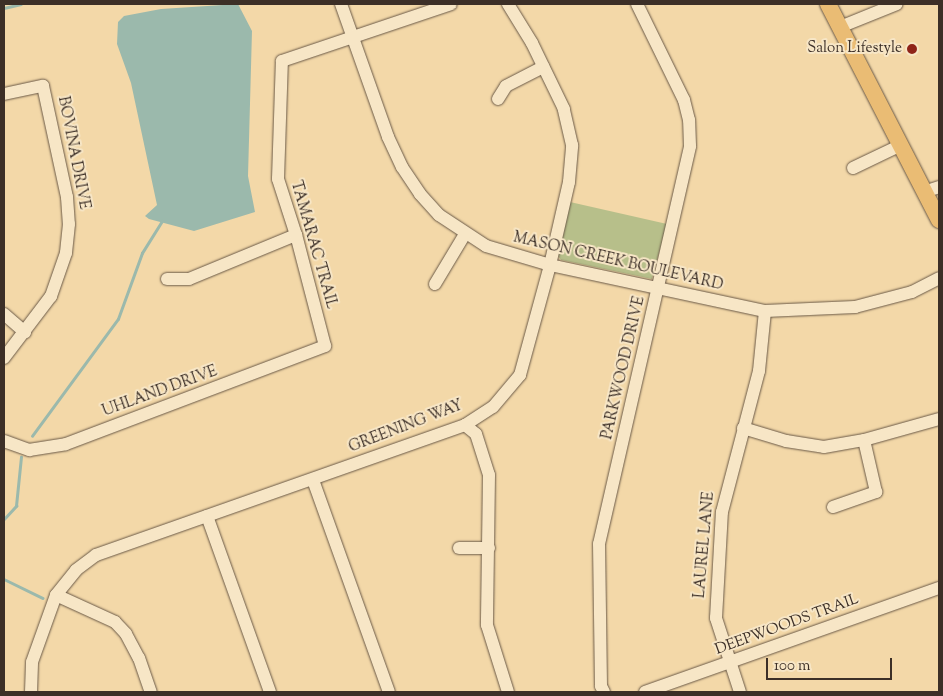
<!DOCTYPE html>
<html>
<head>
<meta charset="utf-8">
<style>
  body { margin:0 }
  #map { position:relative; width:943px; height:696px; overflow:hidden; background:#f3d8a8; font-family:"Sorts Mill Goudy",serif }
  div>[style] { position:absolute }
  .green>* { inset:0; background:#b7bf8a }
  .water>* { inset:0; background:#9bb9ac }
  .stream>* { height:2.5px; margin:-1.25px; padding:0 1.25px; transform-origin:1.25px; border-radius:1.25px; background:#9bb9ac }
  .roads { filter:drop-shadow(0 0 1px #6a5947) drop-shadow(0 0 1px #6a5947) }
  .minor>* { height:12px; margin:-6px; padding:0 6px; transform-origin:6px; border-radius:6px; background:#f7e6c6 }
  .major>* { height:16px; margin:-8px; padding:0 8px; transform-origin:8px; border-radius:8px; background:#eabc74 }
  .dots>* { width:14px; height:14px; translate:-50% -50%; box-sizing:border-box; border:2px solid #f7e6c6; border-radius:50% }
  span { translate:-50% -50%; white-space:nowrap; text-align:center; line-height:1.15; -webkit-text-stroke:4px #f7e6c6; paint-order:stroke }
  .poi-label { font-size:15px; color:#3c2f27 }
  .right { translate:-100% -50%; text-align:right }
  .street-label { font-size:15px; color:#3c2f27 }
  .frame { position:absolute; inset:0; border:5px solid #3c2f27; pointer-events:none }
  .scale { position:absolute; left:766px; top:658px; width:126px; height:22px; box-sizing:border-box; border:2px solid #3c2f27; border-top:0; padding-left:6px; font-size:15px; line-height:18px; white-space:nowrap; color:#3c2f27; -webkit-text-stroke:4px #f7e6c6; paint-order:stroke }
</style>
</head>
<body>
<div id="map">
  <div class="green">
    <i style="clip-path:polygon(570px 202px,667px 224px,652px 279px,561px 260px,558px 256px)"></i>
  </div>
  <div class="water">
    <i style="clip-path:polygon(238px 4px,252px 31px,248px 176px,255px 212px,194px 231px,149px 219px,145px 216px,157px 205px,131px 83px,117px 44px,118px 22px,124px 16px,161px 9px)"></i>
  </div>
  <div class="stream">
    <i style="left:4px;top:8px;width:17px;rotate:-13deg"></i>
    <i style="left:32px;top:436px;width:145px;rotate:-53.7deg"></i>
    <i style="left:118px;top:319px;width:70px;rotate:-70deg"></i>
    <i style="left:142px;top:253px;width:38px;rotate:-58deg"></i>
    <i style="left:4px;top:519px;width:18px;rotate:-47deg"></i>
    <i style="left:16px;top:506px;width:49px;rotate:-84.2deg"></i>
    <i style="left:4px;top:579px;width:43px;rotate:26deg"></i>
  </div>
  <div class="roads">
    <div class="minor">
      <i style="left:341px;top:4px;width:141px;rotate:70.5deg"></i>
      <i style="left:388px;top:137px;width:33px;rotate:65deg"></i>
      <i style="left:402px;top:167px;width:32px;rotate:56deg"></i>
      <i style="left:420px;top:194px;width:28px;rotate:48deg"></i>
      <i style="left:439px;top:215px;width:56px;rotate:33.4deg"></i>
      <i style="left:486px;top:246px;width:67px;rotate:16.5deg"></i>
      <i style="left:550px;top:265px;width:220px;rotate:12.1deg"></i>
      <i style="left:765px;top:311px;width:90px;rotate:-2.5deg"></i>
      <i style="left:855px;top:307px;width:59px;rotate:-14.7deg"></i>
      <i style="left:912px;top:292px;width:30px;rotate:-27deg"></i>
      <i style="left:840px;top:27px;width:61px;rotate:-22deg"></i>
      <i style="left:4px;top:94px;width:40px;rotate:-12deg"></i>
      <i style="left:43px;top:86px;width:114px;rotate:77.8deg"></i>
      <i style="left:67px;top:197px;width:27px;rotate:86deg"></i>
      <i style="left:69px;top:224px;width:29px;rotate:96deg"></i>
      <i style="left:66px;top:253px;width:46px;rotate:109.2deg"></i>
      <i style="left:51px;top:296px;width:78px;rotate:127.2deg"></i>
      <i style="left:498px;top:99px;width:15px;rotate:-58deg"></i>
      <i style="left:506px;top:86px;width:42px;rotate:-27.2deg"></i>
      <i style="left:853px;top:168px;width:53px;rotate:-25.6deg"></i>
      <i style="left:924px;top:192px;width:16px;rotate:-18deg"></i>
      <i style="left:167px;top:279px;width:22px"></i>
      <i style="left:189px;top:279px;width:116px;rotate:-22.4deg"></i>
      <i style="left:435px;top:284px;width:58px;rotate:-59deg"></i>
      <i style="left:4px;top:314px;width:28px;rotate:41deg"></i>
      <i style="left:465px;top:425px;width:14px;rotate:39deg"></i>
      <i style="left:476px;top:434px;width:43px;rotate:72.4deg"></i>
      <i style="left:489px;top:475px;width:150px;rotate:90.8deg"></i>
      <i style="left:487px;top:625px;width:70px;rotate:72.6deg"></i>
      <i style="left:743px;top:428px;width:45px;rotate:16.8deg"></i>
      <i style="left:786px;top:441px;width:38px;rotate:9deg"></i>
      <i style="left:824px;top:447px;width:41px;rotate:-9.9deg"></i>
      <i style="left:864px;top:440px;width:78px;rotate:-15.6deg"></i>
      <i style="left:4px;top:441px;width:27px;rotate:20deg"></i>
      <i style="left:29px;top:450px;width:37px;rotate:-9deg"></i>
      <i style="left:66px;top:444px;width:277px;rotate:-20.7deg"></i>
      <i style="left:325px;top:346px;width:115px;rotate:-104.6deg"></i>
      <i style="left:296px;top:235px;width:59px;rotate:-107.8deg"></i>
      <i style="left:278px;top:179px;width:118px;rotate:-88.1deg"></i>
      <i style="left:282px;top:61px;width:178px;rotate:-18.6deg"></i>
      <i style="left:313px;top:480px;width:225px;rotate:70.3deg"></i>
      <i style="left:833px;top:507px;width:46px;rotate:-19.2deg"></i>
      <i style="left:876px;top:492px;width:53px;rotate:-103deg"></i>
      <i style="left:207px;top:516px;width:187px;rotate:70.3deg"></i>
      <i style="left:459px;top:548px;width:30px"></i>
      <i style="left:56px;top:595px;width:65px;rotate:24.6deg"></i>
      <i style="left:115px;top:622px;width:16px;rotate:47deg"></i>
      <i style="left:126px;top:634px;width:27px;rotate:62deg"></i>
      <i style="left:139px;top:658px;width:36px;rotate:71deg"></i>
      <i style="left:31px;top:692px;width:30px;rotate:-88deg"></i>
      <i style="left:32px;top:662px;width:71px;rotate:-70.3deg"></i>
      <i style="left:56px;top:595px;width:32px;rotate:-51deg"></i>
      <i style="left:76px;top:570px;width:25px;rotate:-37deg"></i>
      <i style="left:96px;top:555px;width:391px;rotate:-19.4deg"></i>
      <i style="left:465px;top:425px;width:33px;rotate:-33deg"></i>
      <i style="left:493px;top:407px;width:42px;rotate:-49.8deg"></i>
      <i style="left:520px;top:375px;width:114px;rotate:-74.7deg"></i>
      <i style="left:550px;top:265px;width:85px;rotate:-77.1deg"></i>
      <i style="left:569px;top:182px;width:37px;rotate:-85deg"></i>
      <i style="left:572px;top:145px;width:37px;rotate:-103deg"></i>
      <i style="left:564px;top:109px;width:73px;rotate:-115.9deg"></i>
      <i style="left:532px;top:43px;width:46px;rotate:-121.6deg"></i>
      <i style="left:604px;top:692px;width:7px;rotate:-117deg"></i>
      <i style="left:601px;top:686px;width:142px;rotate:-90.8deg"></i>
      <i style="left:599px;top:544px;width:408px;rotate:-77.1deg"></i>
      <i style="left:690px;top:146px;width:26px;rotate:-92deg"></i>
      <i style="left:689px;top:120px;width:21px;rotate:-104deg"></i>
      <i style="left:684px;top:100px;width:107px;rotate:-116.1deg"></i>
      <i style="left:645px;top:692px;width:312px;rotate:-19.5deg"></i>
      <i style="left:740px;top:692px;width:78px;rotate:-108deg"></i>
      <i style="left:716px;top:618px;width:106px;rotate:-86.8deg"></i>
      <i style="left:722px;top:512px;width:146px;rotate:-75.3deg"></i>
      <i style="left:759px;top:371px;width:60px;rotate:-84.3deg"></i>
    </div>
    <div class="major">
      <i style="left:828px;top:4px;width:243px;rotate:62.8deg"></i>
    </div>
  </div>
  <div class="dots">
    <i style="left:912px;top:49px;background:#8f2418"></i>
  </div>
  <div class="poi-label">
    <span class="right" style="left:902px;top:49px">Salon Lifestyle</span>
  </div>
  <div class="street-label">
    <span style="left:73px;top:153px;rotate:79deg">BOVINA DRIVE</span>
    <span style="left:313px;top:245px;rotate:74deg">TAMARAC TRAIL</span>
    <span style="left:618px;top:262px;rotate:13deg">MASON CREEK BOULEVARD</span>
    <span style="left:624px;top:368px;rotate:-77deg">PARKWOOD DRIVE</span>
    <span style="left:160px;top:392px;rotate:-20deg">UHLAND DRIVE</span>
    <span style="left:406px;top:427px;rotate:-21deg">GREENING WAY</span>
    <span style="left:705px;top:545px;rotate:-85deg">LAUREL LANE</span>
    <span style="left:787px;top:625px;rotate:-20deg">DEEPWOODS TRAIL</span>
  </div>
  <div class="frame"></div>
  <div class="scale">100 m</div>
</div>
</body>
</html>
